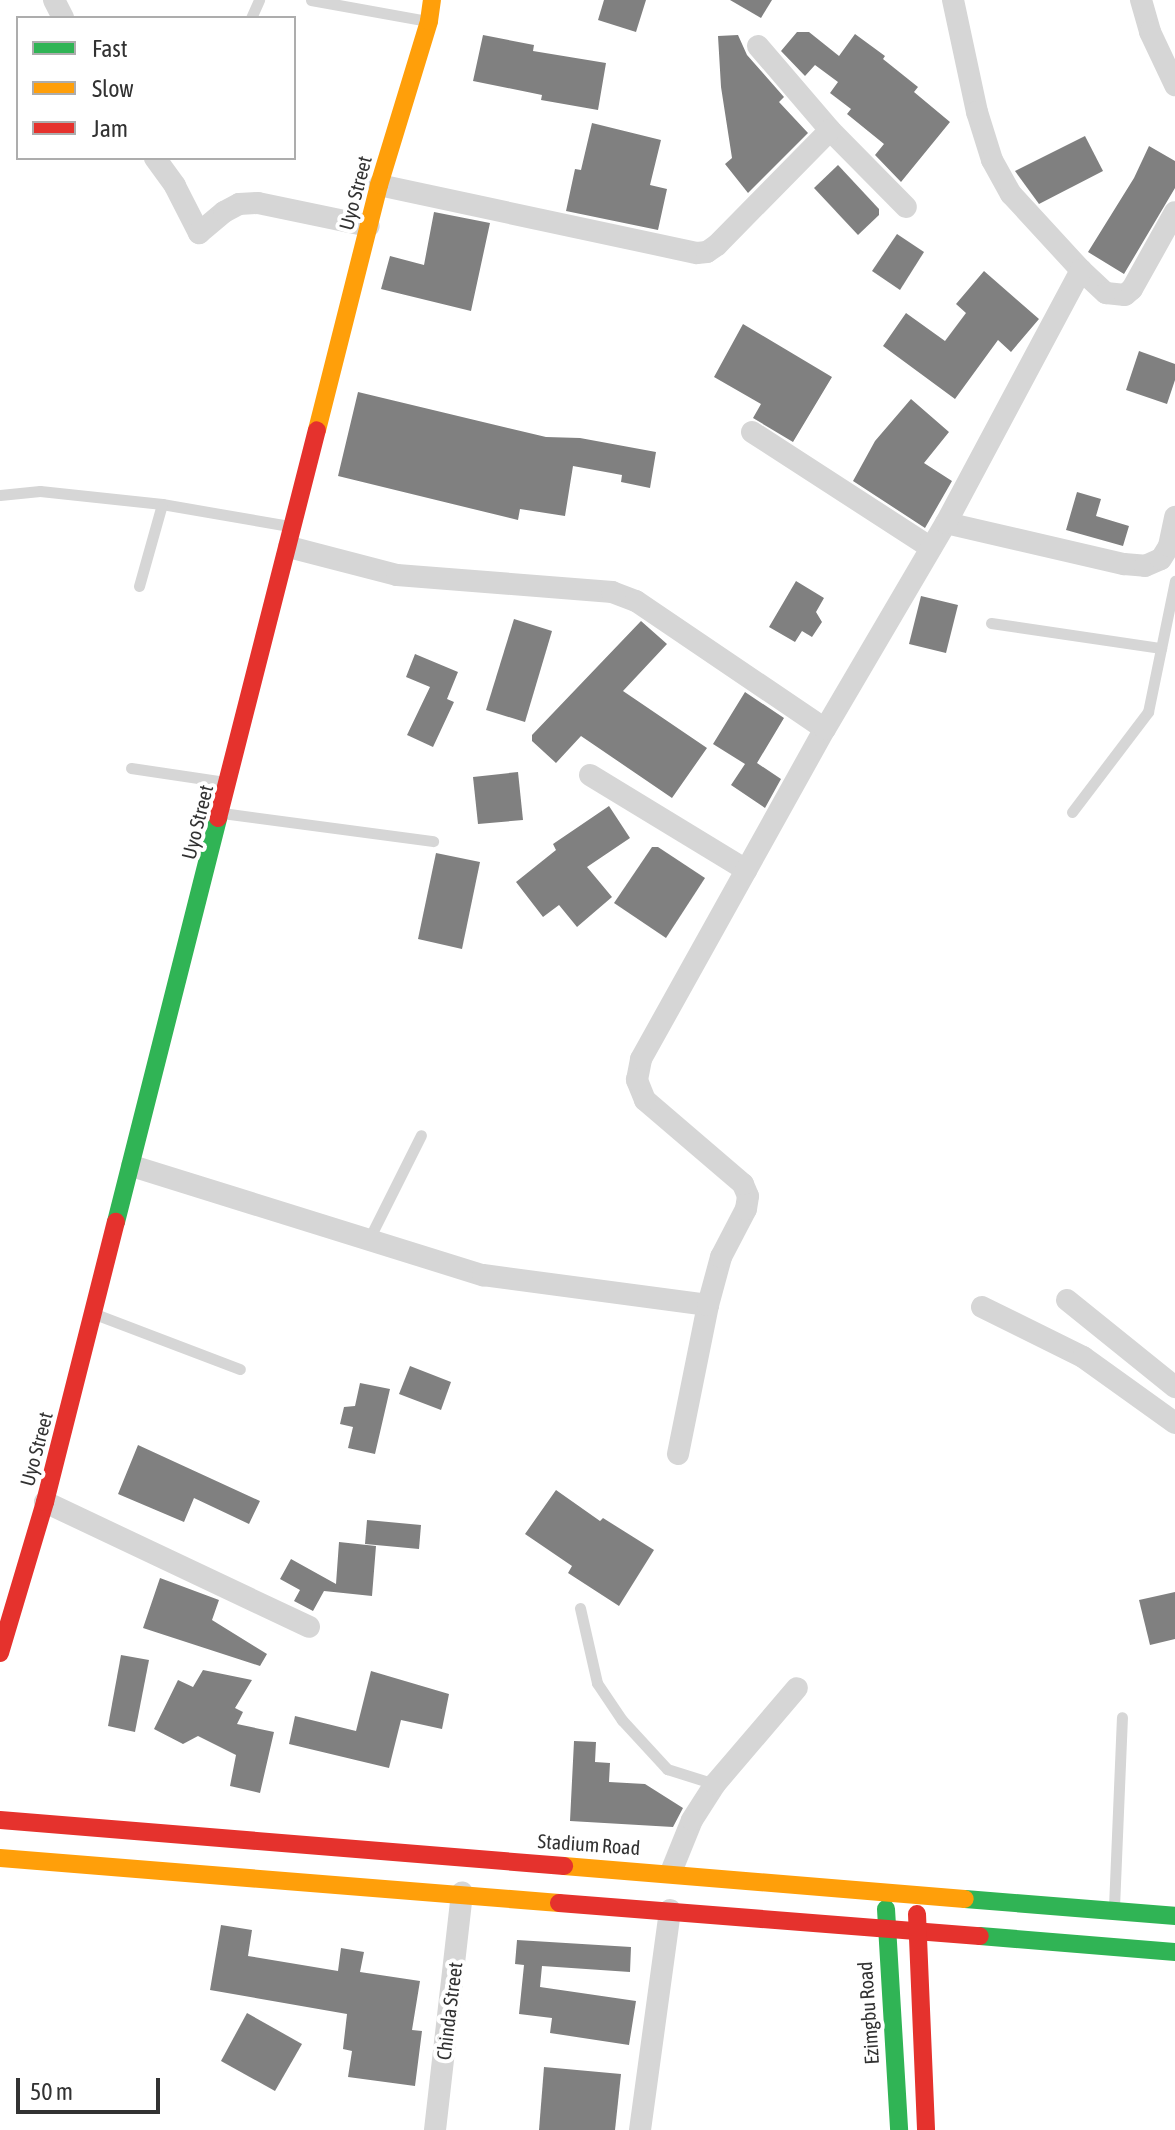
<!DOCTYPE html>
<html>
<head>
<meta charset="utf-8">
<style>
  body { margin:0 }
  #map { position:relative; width:1175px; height:2130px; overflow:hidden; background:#fff; font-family:"Asap Condensed",sans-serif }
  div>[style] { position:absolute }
  .building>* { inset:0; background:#808080 }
  .lane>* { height:11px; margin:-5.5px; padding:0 5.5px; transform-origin:5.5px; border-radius:5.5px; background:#d6d6d6 }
  .street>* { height:22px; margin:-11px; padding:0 11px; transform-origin:11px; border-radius:11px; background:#d6d6d6 }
  .fast>* { height:18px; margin:-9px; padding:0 9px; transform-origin:9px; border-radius:9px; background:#30b455 }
  .slow>* { height:18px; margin:-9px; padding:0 9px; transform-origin:9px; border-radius:9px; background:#ff9f0a }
  .jam>* { height:18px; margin:-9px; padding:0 9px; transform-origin:9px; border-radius:9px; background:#e5322d }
  span { translate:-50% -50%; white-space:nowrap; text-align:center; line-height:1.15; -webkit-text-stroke:8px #fff; paint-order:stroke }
  .street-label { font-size:20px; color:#323232 }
  .legend { position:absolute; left:16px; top:16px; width:280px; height:144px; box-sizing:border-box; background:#fff; border:2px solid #adadad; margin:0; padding:10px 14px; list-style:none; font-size:24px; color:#323232 }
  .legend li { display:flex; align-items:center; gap:16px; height:40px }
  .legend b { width:40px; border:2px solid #adadad }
  .scale { position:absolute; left:16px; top:2078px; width:144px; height:36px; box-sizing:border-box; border:4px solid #323232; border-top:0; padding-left:10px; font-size:24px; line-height:28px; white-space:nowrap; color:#323232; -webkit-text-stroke:6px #fff; paint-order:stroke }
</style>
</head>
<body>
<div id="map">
  <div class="building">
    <i style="clip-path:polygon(604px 0,646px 0,636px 32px,598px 20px)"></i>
    <i style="clip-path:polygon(730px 0,772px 0,761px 18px)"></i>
    <i style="clip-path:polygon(797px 32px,809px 32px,839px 56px,855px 34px,885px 56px,883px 59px,918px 87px,914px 92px,950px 122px,901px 182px,875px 155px,884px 144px,847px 114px,851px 109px,830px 93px,838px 82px,815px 65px,805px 76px,781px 51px)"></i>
    <i style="clip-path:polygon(483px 35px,534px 45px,533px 51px,606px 63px,598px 110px,541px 100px,542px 95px,473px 81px)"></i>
    <i style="clip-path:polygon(738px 35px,747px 55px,784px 97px,779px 102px,808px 133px,748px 193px,725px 164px,732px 158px,721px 87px,718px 36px)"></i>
    <i style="clip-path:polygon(592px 123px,661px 140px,650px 185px,667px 189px,658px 230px,566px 211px,575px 169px,581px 170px)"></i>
    <i style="clip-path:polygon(1085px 136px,1103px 171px,1039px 204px,1015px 171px)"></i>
    <i style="clip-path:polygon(1149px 146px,1175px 161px,1175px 188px,1124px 274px,1088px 252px,1134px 178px)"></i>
    <i style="clip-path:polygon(838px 165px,879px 209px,879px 215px,858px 235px,814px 188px)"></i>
    <i style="clip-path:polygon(434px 212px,490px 223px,471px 311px,381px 289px,390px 256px,424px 265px)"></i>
    <i style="clip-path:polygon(897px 234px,924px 252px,900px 290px,872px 271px)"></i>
    <i style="clip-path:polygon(984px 271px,1039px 319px,1011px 352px,998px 340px,955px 399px,883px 346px,906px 313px,945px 341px,966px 313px,956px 304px)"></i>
    <i style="clip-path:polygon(743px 324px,832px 377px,793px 442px,753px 418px,761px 404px,714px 377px)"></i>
    <i style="clip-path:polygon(1139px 351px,1175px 364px,1175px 380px,1167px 404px,1126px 390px)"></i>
    <i style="clip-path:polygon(358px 392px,546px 437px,580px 438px,656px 452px,650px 488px,621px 482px,622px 475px,573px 466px,565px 516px,520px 509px,518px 520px,338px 476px)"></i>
    <i style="clip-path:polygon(911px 399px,949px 432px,924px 463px,952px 481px,925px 528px,853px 481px,875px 441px)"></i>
    <i style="clip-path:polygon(1077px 492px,1101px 499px,1096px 516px,1129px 526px,1123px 546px,1066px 530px)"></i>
    <i style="clip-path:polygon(796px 581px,824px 598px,816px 612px,822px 622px,812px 637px,802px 631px,795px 642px,769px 627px)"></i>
    <i style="clip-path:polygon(921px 596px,958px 605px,946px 653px,909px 644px)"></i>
    <i style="clip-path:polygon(514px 619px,552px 631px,525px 722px,486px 710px)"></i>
    <i style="clip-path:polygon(641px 621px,667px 644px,623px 691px,707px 748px,672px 798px,581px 736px,556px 763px,532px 741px,532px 735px)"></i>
    <i style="clip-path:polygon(415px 654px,458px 672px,447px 699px,454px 702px,433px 747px,407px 735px,430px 687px,406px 677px)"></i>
    <i style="clip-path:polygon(745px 692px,784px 718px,757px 763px,781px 779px,765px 808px,731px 785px,745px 764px,713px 744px)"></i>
    <i style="clip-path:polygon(518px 772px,523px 820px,478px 824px,473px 777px)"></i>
    <i style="clip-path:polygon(609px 806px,630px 838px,587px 867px,612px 897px,577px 927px,559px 905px,543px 917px,516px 882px,556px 850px,553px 844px)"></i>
    <i style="clip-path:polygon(652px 847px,658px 847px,705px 878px,666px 938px,614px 903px)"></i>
    <i style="clip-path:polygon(436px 853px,480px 862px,462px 949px,418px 939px)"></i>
    <i style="clip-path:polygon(410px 1366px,451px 1382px,441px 1410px,399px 1394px)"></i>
    <i style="clip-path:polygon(360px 1383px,390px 1389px,375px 1454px,348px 1448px,353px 1427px,340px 1424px,344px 1407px,355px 1406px)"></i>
    <i style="clip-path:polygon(138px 1445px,260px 1501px,249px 1524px,194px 1498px,184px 1522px,118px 1494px)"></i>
    <i style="clip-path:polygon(556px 1490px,600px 1521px,603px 1518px,654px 1550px,619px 1606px,568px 1573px,572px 1566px,525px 1534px)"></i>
    <i style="clip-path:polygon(367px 1520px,421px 1525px,419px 1549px,365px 1544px)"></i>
    <i style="clip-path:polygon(339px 1542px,376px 1546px,372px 1596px,324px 1591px,313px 1611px,294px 1601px,300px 1590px,280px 1579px,291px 1559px,336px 1584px)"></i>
    <i style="clip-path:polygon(160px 1578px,219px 1600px,212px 1620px,267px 1654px,260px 1666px,143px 1628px)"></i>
    <i style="clip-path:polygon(1175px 1592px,1175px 1639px,1150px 1645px,1139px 1600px)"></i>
    <i style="clip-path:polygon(121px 1655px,149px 1660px,135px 1732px,108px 1726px)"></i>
    <i style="clip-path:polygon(203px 1670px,252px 1680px,235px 1708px,243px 1712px,237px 1724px,274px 1732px,260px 1793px,230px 1786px,236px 1755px,198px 1736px,183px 1744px,154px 1729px,178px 1680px,193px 1687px)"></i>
    <i style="clip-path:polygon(371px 1671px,449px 1694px,442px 1729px,401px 1720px,389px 1768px,289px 1744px,295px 1716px,356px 1731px)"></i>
    <i style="clip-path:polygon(574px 1741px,596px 1742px,595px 1762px,610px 1763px,609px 1782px,645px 1784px,683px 1808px,673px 1827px,570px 1821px)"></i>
    <i style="clip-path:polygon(221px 1925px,252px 1930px,248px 1956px,338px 1971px,341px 1948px,364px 1952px,360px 1972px,420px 1981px,412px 2030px,422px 2031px,415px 2086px,348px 2077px,352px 2051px,343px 2049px,347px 2014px,210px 1990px)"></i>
    <i style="clip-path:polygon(517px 1940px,631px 1947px,630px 1972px,542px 1966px,540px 1987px,636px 2001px,629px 2045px,550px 2033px,552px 2018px,519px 2014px,524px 1965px,515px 1964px)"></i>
    <i style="clip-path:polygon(247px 2013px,302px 2044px,275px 2091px,221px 2061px)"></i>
    <i style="clip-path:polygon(544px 2067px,621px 2074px,615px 2130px,539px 2130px)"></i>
  </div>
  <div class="lane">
    <i style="left:311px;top:0;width:119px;rotate:10.2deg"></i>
    <i style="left:251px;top:18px;width:20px;rotate:-66deg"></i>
    <i style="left:0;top:495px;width:40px;rotate:-5.7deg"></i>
    <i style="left:40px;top:491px;width:123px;rotate:6.1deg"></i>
    <i style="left:162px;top:504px;width:129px;rotate:9.8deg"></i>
    <i style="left:139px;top:586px;width:85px;rotate:-74.3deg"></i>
    <i style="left:991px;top:623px;width:172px;rotate:8.4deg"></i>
    <i style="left:131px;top:768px;width:95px;rotate:8.5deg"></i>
    <i style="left:1072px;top:812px;width:126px;rotate:-52.8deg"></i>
    <i style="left:1148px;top:712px;width:134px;rotate:-78.4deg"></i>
    <i style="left:222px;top:813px;width:213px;rotate:7.6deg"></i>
    <i style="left:369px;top:1239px;width:116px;rotate:-63.4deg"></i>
    <i style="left:95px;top:1314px;width:155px;rotate:20.8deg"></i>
    <i style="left:580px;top:1608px;width:77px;rotate:77.2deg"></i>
    <i style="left:597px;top:1683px;width:45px;rotate:56deg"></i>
    <i style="left:622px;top:1720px;width:67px;rotate:47.4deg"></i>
    <i style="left:667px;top:1769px;width:50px;rotate:17.4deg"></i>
    <i style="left:1114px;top:1907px;width:190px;rotate:-87.6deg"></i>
  </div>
  <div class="street">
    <i style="left:54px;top:0;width:20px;rotate:63deg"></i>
    <i style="left:953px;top:0;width:115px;rotate:77.9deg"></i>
    <i style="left:977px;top:112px;width:50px;rotate:72.6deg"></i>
    <i style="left:992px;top:160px;width:39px;rotate:61deg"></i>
    <i style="left:1011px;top:194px;width:103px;rotate:47.4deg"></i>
    <i style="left:1081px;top:270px;width:34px;rotate:43deg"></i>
    <i style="left:1106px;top:293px;width:19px;rotate:6deg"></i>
    <i style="left:1125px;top:295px;width:9px;rotate:-41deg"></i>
    <i style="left:1132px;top:289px;width:88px;rotate:-60.8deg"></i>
    <i style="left:1141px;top:0;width:33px;rotate:74deg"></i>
    <i style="left:1150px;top:32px;width:59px;rotate:64.7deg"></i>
    <i style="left:758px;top:46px;width:111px;rotate:49.4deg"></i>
    <i style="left:830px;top:130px;width:108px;rotate:45.4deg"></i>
    <i style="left:155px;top:158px;width:34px;rotate:54deg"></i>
    <i style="left:175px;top:186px;width:53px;rotate:62.9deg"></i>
    <i style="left:199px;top:233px;width:33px;rotate:-40deg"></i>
    <i style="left:224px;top:212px;width:17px;rotate:-28deg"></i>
    <i style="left:239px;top:204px;width:19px;rotate:-3deg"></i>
    <i style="left:258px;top:203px;width:113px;rotate:11.7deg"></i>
    <i style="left:379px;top:185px;width:325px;rotate:12.1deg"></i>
    <i style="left:697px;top:253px;width:10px;rotate:-6deg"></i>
    <i style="left:707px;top:252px;width:12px;rotate:-35deg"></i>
    <i style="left:717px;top:245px;width:161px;rotate:-45.5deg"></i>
    <i style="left:752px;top:432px;width:213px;rotate:32.9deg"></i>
    <i style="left:946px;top:523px;width:183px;rotate:13deg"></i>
    <i style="left:1124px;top:564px;width:21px;rotate:5deg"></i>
    <i style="left:1145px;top:566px;width:17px;rotate:-24deg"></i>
    <i style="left:1161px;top:559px;width:15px;rotate:-58deg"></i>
    <i style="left:1169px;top:546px;width:30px;rotate:-78deg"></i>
    <i style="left:289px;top:547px;width:112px;rotate:14.5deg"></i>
    <i style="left:397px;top:575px;width:216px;rotate:4.5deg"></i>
    <i style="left:612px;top:592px;width:26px;rotate:21deg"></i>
    <i style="left:636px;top:601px;width:228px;rotate:34.1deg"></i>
    <i style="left:590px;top:775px;width:183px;rotate:31.3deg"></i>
    <i style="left:132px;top:1166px;width:368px;rotate:17.3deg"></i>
    <i style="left:483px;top:1275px;width:227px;rotate:7.6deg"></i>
    <i style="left:1067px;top:1300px;width:139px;rotate:38.9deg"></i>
    <i style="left:982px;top:1307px;width:113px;rotate:26.3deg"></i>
    <i style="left:1083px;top:1357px;width:113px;rotate:35.7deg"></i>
    <i style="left:678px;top:1454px;width:152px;rotate:-78.6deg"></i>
    <i style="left:708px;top:1305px;width:50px;rotate:-74.8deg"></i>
    <i style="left:721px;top:1257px;width:54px;rotate:-62.5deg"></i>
    <i style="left:746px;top:1209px;width:13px;rotate:-81deg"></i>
    <i style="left:748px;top:1196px;width:13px;rotate:-113deg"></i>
    <i style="left:743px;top:1184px;width:129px;rotate:-139.4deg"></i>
    <i style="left:645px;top:1100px;width:22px;rotate:-112deg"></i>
    <i style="left:637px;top:1080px;width:21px;rotate:-79deg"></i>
    <i style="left:641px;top:1059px;width:378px;rotate:-60.9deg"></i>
    <i style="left:825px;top:729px;width:239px;rotate:-59.6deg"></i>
    <i style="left:946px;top:523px;width:287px;rotate:-61.9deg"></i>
    <i style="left:45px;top:1502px;width:292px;rotate:25.3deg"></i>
    <i style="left:671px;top:1872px;width:56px;rotate:-68deg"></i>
    <i style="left:692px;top:1820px;width:43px;rotate:-57.4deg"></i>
    <i style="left:715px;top:1784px;width:126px;rotate:-49.5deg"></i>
    <i style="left:435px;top:2130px;width:239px;rotate:-83.5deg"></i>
    <i style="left:640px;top:2130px;width:222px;rotate:-82.2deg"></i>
  </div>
  <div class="fast">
    <i style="left:116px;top:1222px;width:417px;rotate:-75.8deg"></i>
    <i style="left:965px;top:1899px;width:211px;rotate:4.6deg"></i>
    <i style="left:886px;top:1909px;width:221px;rotate:86.6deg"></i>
    <i style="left:980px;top:1936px;width:196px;rotate:4.7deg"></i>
  </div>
  <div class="slow">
    <i style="left:317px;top:430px;width:253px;rotate:-75.8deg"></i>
    <i style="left:379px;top:185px;width:171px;rotate:-73deg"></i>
    <i style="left:429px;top:21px;width:21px;rotate:-82deg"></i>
    <i style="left:0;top:1858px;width:561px;rotate:4.6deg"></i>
    <i style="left:564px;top:1866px;width:402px;rotate:4.7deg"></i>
  </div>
  <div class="jam">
    <i style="left:218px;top:818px;width:400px;rotate:-75.7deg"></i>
    <i style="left:0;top:1653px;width:158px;rotate:-73.4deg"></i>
    <i style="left:45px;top:1502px;width:289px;rotate:-75.8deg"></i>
    <i style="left:0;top:1820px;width:566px;rotate:4.66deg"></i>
    <i style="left:559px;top:1903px;width:422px;rotate:4.5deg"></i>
    <i style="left:917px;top:1914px;width:216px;rotate:87.6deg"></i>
  </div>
  <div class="street-label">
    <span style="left:355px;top:193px;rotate:-75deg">Uyo Street</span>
    <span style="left:197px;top:822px;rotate:-76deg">Uyo Street</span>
    <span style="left:36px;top:1449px;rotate:-75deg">Uyo Street</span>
    <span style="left:589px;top:1844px;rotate:4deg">Stadium Road</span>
    <span style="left:449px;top:2011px;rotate:-83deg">Chinda Street</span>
    <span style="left:868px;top:2013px;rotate:-94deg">Ezimgbu Road</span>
  </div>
  <ul class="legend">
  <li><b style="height:10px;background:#30b455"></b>Fast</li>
  <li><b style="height:10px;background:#ff9f0a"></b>Slow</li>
  <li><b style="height:10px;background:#e5322d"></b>Jam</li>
  </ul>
  <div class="scale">50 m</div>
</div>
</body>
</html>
